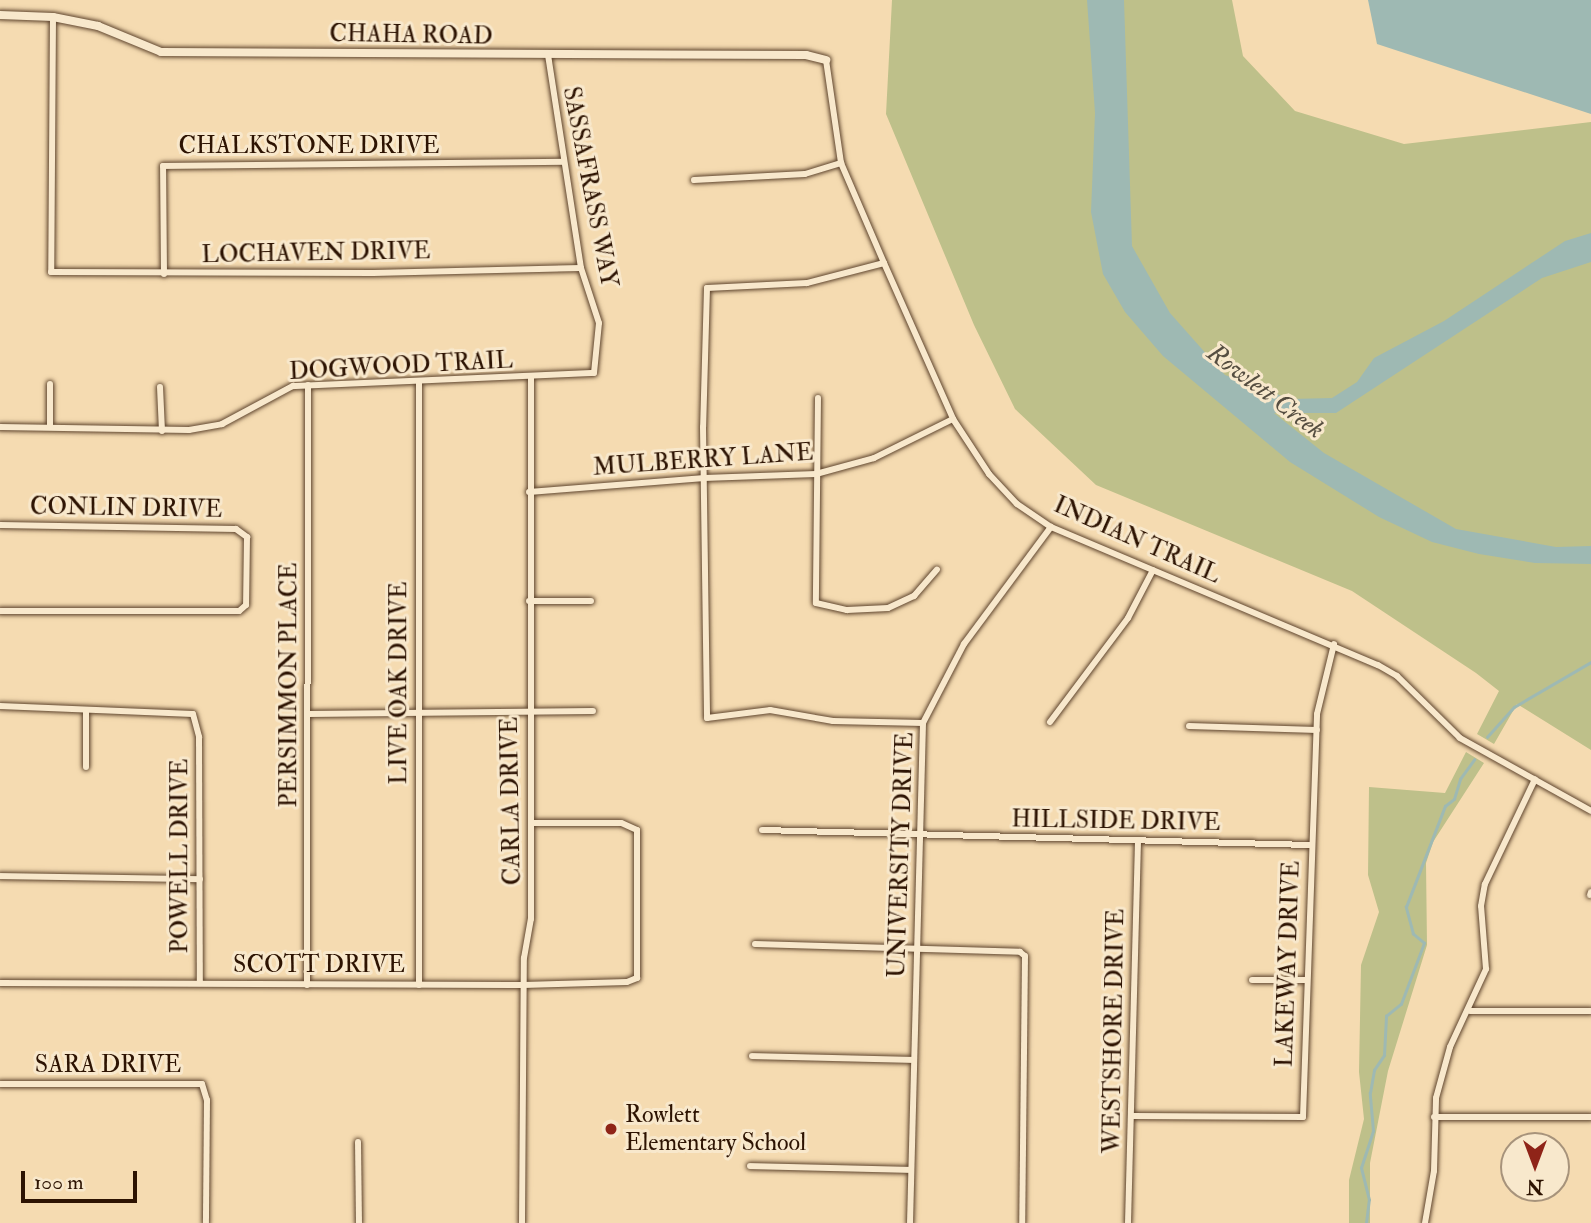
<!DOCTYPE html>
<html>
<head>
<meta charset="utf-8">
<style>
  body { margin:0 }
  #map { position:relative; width:1591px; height:1223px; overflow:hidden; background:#f5dbb1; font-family:"IM FELL Double Pica",serif }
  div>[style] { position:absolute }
  .green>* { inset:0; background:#bec08a }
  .water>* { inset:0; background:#9eb9b3 }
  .stream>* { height:2.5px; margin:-1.25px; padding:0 1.25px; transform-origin:1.25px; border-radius:1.25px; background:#9eb9b3 }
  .roads { filter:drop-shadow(0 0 2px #5f452e) drop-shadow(0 0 2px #5f452e) }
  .minor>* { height:6px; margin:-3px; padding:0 3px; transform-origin:3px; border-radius:3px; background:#f8e8cc }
  .tertiary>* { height:8px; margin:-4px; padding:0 4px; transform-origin:4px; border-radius:4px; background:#f8e8cc }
  .dots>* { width:19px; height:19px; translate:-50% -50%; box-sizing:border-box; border:4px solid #f8e8cc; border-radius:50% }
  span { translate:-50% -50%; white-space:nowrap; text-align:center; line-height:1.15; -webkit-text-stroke:6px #f8e8cc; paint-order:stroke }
  .street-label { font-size:24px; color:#2d1302 }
  .poi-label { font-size:24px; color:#2d1302 }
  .left { translate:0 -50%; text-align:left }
  .water-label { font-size:26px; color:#554d40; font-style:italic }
  .north { position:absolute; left:1500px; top:1132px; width:70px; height:70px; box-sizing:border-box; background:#f8e8cc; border:2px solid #a7937b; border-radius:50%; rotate:180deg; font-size:19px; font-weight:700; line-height:28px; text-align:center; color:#2d1302 }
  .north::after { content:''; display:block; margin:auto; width:24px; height:32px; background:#8f2418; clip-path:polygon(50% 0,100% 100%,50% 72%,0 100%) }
  .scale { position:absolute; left:21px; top:1171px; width:116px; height:32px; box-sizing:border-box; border:4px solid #2d1302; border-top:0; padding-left:9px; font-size:21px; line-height:24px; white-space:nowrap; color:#2d1302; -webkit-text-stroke:5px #f8e8cc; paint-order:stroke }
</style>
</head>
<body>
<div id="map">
  <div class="green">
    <i style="clip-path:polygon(892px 0,1232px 0,1243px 56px,1295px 111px,1404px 144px,1591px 122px,1591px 750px,1517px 704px,1494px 744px,1477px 734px,1499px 691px,1476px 673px,1352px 591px,1096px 485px,1015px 409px,974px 325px,886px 114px)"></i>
    <i style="clip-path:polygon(1466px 752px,1484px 763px,1433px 842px,1426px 863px,1427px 945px,1388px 1071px,1370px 1163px,1370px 1223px,1349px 1223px,1349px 1180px,1364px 1119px,1359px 1072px,1361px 965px,1379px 912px,1368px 875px,1369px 787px,1445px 793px)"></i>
  </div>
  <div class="water">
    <i style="clip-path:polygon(1087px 0,1124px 0,1132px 246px,1170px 313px,1225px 375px,1290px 399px,1332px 398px,1357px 382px,1374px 358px,1444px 321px,1565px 241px,1591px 233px,1591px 262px,1542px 278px,1336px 413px,1274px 413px,1324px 453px,1456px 529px,1556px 547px,1591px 546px,1591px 564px,1535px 563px,1479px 554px,1432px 542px,1379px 517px,1290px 462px,1163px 356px,1125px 312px,1103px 274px,1091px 212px,1095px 113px)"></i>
    <i style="clip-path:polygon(1368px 0,1591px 0,1591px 114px,1377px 44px)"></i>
  </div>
  <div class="stream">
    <i style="left:1487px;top:737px;width:40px;rotate:-48deg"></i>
    <i style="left:1514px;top:707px;width:89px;rotate:-30.3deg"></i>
    <i style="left:1366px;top:1223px;width:23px;rotate:-83deg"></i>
    <i style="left:1369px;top:1200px;width:33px;rotate:-104deg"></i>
    <i style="left:1361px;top:1168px;width:39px;rotate:-72deg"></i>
    <i style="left:1373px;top:1131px;width:38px;rotate:-95deg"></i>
    <i style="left:1370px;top:1093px;width:23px;rotate:-80deg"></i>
    <i style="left:1374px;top:1070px;width:18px;rotate:-56deg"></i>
    <i style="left:1384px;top:1055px;width:39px;rotate:-87deg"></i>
    <i style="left:1386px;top:1016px;width:19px;rotate:-39deg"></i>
    <i style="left:1401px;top:1004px;width:65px;rotate:-69.3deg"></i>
    <i style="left:1424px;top:943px;width:14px;rotate:-141deg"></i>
    <i style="left:1413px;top:934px;width:28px;rotate:-105deg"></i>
    <i style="left:1406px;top:907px;width:108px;rotate:-68.9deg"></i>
    <i style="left:1445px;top:806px;width:11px;rotate:-38deg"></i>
    <i style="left:1454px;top:799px;width:21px;rotate:-73deg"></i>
    <i style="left:1460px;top:779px;width:24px;rotate:-54deg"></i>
  </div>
  <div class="roads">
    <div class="minor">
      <i style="left:53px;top:17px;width:255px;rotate:90.4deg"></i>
      <i style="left:51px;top:272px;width:322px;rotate:0.2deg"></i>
      <i style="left:373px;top:273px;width:208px;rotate:-1.4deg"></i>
      <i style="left:826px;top:60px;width:104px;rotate:81.7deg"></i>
      <i style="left:841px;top:163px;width:109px;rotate:66.7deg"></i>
      <i style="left:884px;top:263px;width:171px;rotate:66.1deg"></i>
      <i style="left:953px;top:419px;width:66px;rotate:56.8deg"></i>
      <i style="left:989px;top:474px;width:41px;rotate:47deg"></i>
      <i style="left:1017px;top:504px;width:41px;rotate:34.1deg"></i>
      <i style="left:1051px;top:527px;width:355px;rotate:22.9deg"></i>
      <i style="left:1378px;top:665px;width:22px;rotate:30deg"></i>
      <i style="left:1397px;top:676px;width:88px;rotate:44.5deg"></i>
      <i style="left:1460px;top:738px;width:150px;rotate:29.1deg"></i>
      <i style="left:694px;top:180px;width:111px;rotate:-3.1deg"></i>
      <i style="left:805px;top:174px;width:38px;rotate:-17deg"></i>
      <i style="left:884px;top:263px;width:80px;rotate:165.4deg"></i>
      <i style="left:807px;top:283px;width:100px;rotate:177.1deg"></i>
      <i style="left:707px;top:288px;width:139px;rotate:91.6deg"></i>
      <i style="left:703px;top:427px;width:291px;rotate:89.2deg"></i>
      <i style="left:707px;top:718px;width:64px;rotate:-7.2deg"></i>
      <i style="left:770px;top:710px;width:64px;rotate:9.9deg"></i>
      <i style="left:833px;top:721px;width:90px;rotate:1.3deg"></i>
      <i style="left:164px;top:274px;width:108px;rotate:-90.5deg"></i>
      <i style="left:163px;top:166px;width:401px;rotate:-0.6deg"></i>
      <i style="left:50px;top:384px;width:43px;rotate:90deg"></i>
      <i style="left:160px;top:387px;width:44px;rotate:87.4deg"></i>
      <i style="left:818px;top:398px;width:205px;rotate:90.6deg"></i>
      <i style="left:816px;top:603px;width:32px;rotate:13deg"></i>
      <i style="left:847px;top:610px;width:41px;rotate:-2.8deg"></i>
      <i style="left:888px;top:608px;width:29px;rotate:-25deg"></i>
      <i style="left:914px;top:596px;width:35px;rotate:-49deg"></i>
      <i style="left:0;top:427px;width:189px;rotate:0.9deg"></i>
      <i style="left:189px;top:430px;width:34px;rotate:-10deg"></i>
      <i style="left:222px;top:424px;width:81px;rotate:-28.2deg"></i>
      <i style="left:293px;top:386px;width:301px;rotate:-2.5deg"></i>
      <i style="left:594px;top:373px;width:50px;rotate:-84.3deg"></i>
      <i style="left:599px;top:323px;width:58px;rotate:-108.1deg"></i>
      <i style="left:581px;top:268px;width:216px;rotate:-98.8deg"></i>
      <i style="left:529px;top:492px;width:176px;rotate:-4.6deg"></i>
      <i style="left:704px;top:478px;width:112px;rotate:-2deg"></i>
      <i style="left:816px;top:474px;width:60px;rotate:-15.4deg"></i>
      <i style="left:874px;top:458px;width:88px;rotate:-26.3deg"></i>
      <i style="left:0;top:525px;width:236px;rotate:1deg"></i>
      <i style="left:236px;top:529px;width:14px;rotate:36deg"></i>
      <i style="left:247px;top:537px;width:68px;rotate:90.8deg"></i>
      <i style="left:246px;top:605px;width:9px;rotate:139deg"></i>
      <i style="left:239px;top:611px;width:239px;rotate:180deg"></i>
      <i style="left:529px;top:601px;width:62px"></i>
      <i style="left:0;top:706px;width:193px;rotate:2.4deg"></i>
      <i style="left:193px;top:714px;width:24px;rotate:75deg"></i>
      <i style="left:199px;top:737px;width:246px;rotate:89.8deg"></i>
      <i style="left:308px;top:714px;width:285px;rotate:-0.6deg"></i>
      <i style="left:1050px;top:722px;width:130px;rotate:-53.1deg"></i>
      <i style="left:1128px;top:618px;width:54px;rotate:-62.5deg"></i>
      <i style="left:1189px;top:726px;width:128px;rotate:1.8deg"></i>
      <i style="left:86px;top:767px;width:57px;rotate:-90deg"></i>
      <i style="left:762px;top:830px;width:549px;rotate:1.57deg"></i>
      <i style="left:0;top:876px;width:200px;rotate:0.9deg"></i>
      <i style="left:1590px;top:895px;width:3px;rotate:-72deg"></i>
      <i style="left:755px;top:944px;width:265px;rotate:1.7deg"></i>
      <i style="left:1020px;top:952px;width:6px;rotate:39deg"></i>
      <i style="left:1025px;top:956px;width:267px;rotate:90.6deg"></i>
      <i style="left:1252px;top:980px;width:53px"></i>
      <i style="left:0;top:983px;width:523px;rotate:0.22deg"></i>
      <i style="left:523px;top:985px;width:104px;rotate:-1.7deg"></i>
      <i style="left:627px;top:982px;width:11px;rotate:-22deg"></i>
      <i style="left:637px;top:978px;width:148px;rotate:-90deg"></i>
      <i style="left:637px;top:830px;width:17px;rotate:-156deg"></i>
      <i style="left:621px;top:823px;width:90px;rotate:180deg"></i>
      <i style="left:307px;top:985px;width:600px;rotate:-89.9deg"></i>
      <i style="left:419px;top:985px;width:604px;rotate:-90deg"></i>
      <i style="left:1470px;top:1011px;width:121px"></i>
      <i style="left:752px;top:1056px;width:161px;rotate:1.4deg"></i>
      <i style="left:0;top:1084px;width:202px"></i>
      <i style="left:202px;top:1084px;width:17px;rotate:73deg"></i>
      <i style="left:207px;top:1100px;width:123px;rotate:90.5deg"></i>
      <i style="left:1133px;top:1116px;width:170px;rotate:0.3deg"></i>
      <i style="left:1303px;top:1117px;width:403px;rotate:-88deg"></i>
      <i style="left:1317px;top:714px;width:72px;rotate:-76.3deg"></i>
      <i style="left:1434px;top:1117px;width:157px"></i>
      <i style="left:358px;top:1142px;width:81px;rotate:89.3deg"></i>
      <i style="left:750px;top:1166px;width:161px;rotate:1.4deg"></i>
      <i style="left:522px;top:1223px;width:265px;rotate:-89.6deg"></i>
      <i style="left:524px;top:958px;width:40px;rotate:-80deg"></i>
      <i style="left:531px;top:919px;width:541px;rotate:-90deg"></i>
      <i style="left:910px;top:1223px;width:500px;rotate:-88.51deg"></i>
      <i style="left:923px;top:723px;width:89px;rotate:-62.6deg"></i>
      <i style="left:964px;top:644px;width:146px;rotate:-53.4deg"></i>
      <i style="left:1128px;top:1223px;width:383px;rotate:-88.5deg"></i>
      <i style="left:1425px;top:1223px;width:53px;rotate:-80.2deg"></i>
      <i style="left:1434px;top:1171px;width:73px;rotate:-88.4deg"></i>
      <i style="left:1436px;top:1098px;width:53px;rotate:-74.6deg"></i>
      <i style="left:1450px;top:1047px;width:86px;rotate:-65.2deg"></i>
      <i style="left:1486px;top:969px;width:63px;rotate:-94.5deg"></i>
      <i style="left:1481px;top:906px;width:22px;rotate:-80deg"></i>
      <i style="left:1485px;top:884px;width:116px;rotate:-64.5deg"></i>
    </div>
    <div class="tertiary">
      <i style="left:0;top:15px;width:53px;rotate:2.2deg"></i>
      <i style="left:53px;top:17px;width:46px;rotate:11.3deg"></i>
      <i style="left:98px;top:26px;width:68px;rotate:22.4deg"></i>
      <i style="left:161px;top:52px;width:645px;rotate:0.27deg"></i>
      <i style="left:806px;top:55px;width:21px;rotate:14deg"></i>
    </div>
  </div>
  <div class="dots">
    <i style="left:611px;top:1129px;background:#8f2418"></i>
  </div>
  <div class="street-label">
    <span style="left:411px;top:35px;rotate:1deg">CHAHA ROAD</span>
    <span style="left:309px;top:146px">CHALKSTONE DRIVE</span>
    <span style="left:590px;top:187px;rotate:79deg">SASSAFRASS WAY</span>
    <span style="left:316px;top:253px;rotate:-1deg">LOCHAVEN DRIVE</span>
    <span style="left:401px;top:366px;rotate:-3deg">DOGWOOD TRAIL</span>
    <span style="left:703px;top:460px;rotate:-4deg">MULBERRY LANE</span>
    <span style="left:126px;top:508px;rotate:1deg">CONLIN DRIVE</span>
    <span style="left:1137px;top:540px;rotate:24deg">INDIAN TRAIL</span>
    <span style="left:399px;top:683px;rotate:-90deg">LIVE OAK DRIVE</span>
    <span style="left:289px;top:685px;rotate:-90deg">PERSIMMON PLACE</span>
    <span style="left:511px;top:801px;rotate:-91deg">CARLA DRIVE</span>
    <span style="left:1116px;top:821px;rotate:1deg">HILLSIDE DRIVE</span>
    <span style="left:901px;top:855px;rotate:-88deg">UNIVERSITY DRIVE</span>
    <span style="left:180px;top:856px;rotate:-90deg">POWELL DRIVE</span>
    <span style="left:1288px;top:964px;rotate:-88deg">LAKEWAY DRIVE</span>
    <span style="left:319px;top:965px">SCOTT DRIVE</span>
    <span style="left:1114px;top:1031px;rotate:-89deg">WESTSHORE DRIVE</span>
    <span style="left:108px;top:1065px">SARA DRIVE</span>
  </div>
  <div class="poi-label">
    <span class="left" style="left:625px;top:1129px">Rowlett<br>Elementary School</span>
  </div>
  <div class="water-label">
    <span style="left:1265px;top:392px;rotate:37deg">Rowlett Creek</span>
  </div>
  <div class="north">N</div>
  <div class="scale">100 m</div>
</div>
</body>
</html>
